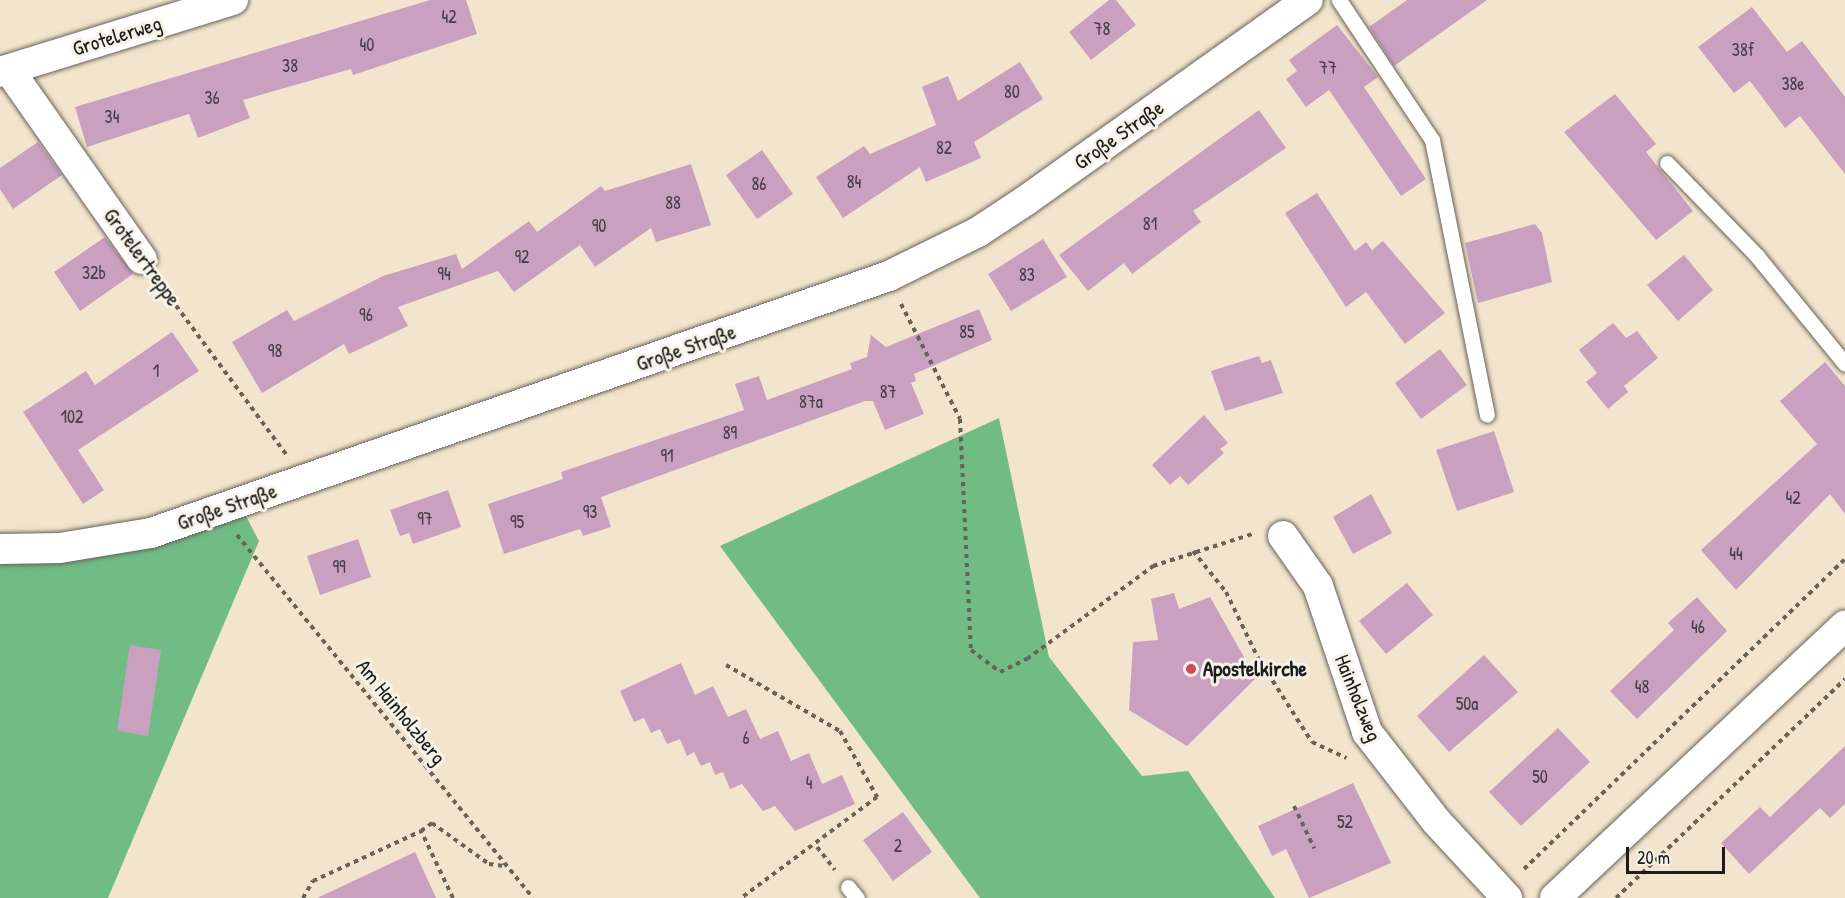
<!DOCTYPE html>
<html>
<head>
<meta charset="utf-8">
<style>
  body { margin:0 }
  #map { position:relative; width:1845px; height:898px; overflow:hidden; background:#f3e5cd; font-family:"Patrick Hand",sans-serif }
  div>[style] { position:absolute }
  .forest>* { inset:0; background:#70bc84 }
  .building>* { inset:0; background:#caa0c1 }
  .path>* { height:4px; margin-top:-2px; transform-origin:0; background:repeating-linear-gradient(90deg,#67625a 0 4.5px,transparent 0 9px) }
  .roads { filter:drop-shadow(0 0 2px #67625a) drop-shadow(0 0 2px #67625a) }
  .lane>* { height:15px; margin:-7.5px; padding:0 7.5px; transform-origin:7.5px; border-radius:7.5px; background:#fff }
  .street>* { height:30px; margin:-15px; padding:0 15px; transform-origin:15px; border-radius:15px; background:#fff }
  .dots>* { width:16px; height:16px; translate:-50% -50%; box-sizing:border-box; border:3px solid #f7f3e8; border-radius:50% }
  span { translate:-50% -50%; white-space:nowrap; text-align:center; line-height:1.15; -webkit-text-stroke:6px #f7f3e8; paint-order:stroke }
  .number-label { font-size:18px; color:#483d45 }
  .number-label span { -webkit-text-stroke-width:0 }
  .street-label { font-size:21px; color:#1c1c1c }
  .poi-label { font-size:21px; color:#1c1c1c; font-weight:700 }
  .left { translate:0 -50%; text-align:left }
  .scale { position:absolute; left:1626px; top:847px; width:99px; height:27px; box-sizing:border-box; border:3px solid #1c1c1c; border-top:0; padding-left:8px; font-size:18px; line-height:21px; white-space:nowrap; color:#1c1c1c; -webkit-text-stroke:4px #f7f3e8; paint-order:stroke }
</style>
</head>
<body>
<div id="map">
  <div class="forest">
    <i style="clip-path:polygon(999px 418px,1049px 657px,1142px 776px,1188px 771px,1275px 898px,980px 898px,720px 546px)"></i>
    <i style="clip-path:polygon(239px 503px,259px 541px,108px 898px,0 898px,0 549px)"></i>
  </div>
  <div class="building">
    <i style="clip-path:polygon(430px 0,466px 0,477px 34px,353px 75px,351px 69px,243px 100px,250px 118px,198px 138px,189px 114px,87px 147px,75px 107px)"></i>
    <i style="clip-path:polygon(1109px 0,1116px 0,1136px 25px,1091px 60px,1069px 32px)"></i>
    <i style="clip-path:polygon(1407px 0,1487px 0,1394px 66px,1369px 27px)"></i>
    <i style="clip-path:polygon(1752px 7px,1787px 52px,1802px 41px,1845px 97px,1845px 174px,1800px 116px,1785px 128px,1750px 81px,1734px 93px,1698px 47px)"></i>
    <i style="clip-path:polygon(1337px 25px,1378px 77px,1364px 87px,1426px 179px,1401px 196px,1329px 90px,1306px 107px,1286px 79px,1297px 71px,1289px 60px)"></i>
    <i style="clip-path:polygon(1020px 62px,1043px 99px,974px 142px,981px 158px,926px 182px,920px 167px,843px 218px,816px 177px,864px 146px,870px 154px,936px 125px,922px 87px,948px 76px,958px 101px)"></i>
    <i style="clip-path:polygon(1615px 94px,1656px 144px,1646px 152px,1693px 211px,1656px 240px,1564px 132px)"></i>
    <i style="clip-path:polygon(1259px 110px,1286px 148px,1193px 211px,1201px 222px,1132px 274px,1124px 263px,1088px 291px,1059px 255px)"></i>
    <i style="clip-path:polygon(38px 142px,62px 175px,13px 209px,0 189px,0 168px)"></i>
    <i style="clip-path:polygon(762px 150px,793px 194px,757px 219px,726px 175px)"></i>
    <i style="clip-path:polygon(691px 164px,711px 225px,656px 242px,651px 228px,595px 267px,580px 245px,514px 292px,498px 271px,398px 307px,408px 326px,349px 354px,344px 344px,262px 393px,232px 342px,287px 310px,294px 321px,383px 276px,456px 254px,462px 269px,529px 221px,537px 232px,601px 186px,605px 191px)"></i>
    <i style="clip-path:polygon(1317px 193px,1355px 251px,1366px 242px,1372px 250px,1383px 241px,1445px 313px,1405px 344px,1366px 292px,1346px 307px,1285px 213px)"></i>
    <i style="clip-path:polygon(1535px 224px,1542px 233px,1552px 282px,1478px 303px,1465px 243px)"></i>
    <i style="clip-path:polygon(105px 237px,133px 274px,80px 311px,54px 272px)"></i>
    <i style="clip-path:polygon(1043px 239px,1067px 277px,1011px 311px,988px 274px)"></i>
    <i style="clip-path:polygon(1684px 255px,1713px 290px,1678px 321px,1647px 285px)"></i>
    <i style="clip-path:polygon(979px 309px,992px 340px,914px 374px,916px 381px,911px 383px,924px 414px,885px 430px,873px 401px,865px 401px,601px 497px,611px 527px,583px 536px,580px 529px,504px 554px,488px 504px,563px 479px,561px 472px,744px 410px,735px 384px,759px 376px,767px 400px,852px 369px,850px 363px,867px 357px,871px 335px,886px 347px)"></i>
    <i style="clip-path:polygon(1613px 323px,1626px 338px,1637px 331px,1658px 358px,1624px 386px,1628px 392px,1608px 409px,1586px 382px,1597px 373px,1579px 350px)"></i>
    <i style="clip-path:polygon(172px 332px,199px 371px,78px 450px,104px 490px,83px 504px,23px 412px,86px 371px,95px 385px)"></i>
    <i style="clip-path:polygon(1440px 349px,1467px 385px,1421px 419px,1395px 383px)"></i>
    <i style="clip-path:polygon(1259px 356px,1262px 363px,1271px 360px,1283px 393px,1225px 411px,1211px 371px)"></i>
    <i style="clip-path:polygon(1825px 362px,1845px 386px,1845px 514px,1830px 494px,1736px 590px,1701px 550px,1817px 444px,1780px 401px)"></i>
    <i style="clip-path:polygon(1204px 415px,1228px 443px,1220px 449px,1224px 453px,1188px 485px,1180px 476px,1170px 485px,1152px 465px)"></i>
    <i style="clip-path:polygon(1494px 431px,1514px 492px,1457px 511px,1436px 450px)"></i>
    <i style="clip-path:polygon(448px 490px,461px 527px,413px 544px,409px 533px,400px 536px,390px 510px)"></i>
    <i style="clip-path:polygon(1371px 494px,1392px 533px,1353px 554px,1333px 517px)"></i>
    <i style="clip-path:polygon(358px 539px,371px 577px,320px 595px,307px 556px)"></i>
    <i style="clip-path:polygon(1407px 583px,1433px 615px,1386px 654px,1359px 621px)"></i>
    <i style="clip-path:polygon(1174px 593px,1179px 609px,1210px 597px,1256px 678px,1187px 746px,1129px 710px,1133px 642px,1158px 640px,1151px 599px)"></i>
    <i style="clip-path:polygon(1697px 597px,1727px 631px,1637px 719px,1610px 691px,1674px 630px,1668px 623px)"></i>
    <i style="clip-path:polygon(130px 645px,161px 650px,148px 736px,117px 731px)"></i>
    <i style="clip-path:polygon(1484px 655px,1518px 692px,1449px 752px,1417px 716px)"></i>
    <i style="clip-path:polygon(681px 663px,695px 695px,713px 686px,728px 717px,746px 709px,760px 739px,778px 731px,791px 761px,809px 753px,822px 784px,842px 775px,855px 804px,795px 831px,775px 806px,763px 811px,742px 784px,730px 789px,723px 772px,715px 775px,710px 762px,701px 766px,694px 752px,687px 756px,680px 739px,667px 744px,660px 729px,651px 733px,644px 718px,634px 722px,620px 691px)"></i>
    <i style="clip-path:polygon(1558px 728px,1590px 762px,1521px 826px,1489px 792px)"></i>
    <i style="clip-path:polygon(1845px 746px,1845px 804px,1830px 818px,1820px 808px,1749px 874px,1721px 843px,1760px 807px,1770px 817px)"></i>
    <i style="clip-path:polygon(1353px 783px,1391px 863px,1309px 898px,1286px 849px,1272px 856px,1258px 826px)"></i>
    <i style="clip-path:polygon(903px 812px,932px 852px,893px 881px,863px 840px)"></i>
    <i style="clip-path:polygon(415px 852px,436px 898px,317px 898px)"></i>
  </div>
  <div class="path">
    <i style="left:160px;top:284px;width:212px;rotate:53.5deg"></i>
    <i style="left:901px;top:304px;width:129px;rotate:62.8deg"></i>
    <i style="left:960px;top:419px;width:231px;rotate:87.3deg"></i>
    <i style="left:971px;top:650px;width:36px;rotate:37deg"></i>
    <i style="left:1000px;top:672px;width:30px;rotate:-26deg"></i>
    <i style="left:1027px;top:659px;width:157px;rotate:-36.4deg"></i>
    <i style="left:1153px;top:566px;width:104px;rotate:-17.9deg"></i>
    <i style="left:237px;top:535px;width:468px;rotate:50.8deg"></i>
    <i style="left:1193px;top:551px;width:53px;rotate:51.2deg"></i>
    <i style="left:1226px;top:592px;width:73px;rotate:64.1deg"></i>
    <i style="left:1258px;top:658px;width:100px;rotate:57.3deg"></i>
    <i style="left:1312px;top:742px;width:38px;rotate:25deg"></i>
    <i style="left:726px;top:665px;width:132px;rotate:30.1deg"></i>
    <i style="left:840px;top:731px;width:76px;rotate:60.7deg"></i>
    <i style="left:877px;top:797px;width:169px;rotate:143.4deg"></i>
    <i style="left:1294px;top:806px;width:47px;rotate:64.5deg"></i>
    <i style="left:817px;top:847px;width:29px;rotate:52deg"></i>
    <i style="left:1524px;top:869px;width:446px;rotate:-44deg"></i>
    <i style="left:303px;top:898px;width:20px;rotate:-60deg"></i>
    <i style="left:313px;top:881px;width:119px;rotate:-24.8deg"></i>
    <i style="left:453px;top:898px;width:74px;rotate:-115.5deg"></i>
    <i style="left:421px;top:831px;width:14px;rotate:-36deg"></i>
    <i style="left:432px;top:823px;width:70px;rotate:35.7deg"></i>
    <i style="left:489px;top:864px;width:15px;rotate:8deg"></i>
    <i style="left:1616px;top:898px;width:317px;rotate:-43.7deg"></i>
  </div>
  <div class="roads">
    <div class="lane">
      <i style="left:1339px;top:0;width:168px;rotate:56.4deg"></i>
      <i style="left:1432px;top:140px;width:280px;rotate:78.7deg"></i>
      <i style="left:1667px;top:163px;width:129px;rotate:45.9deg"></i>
      <i style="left:1757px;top:256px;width:139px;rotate:50.8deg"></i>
      <i style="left:848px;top:887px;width:14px;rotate:51deg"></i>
    </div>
    <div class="street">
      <i style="left:9px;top:70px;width:231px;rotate:54.9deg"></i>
      <i style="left:0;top:72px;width:244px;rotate:-17.2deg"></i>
      <i style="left:1283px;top:536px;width:61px;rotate:55deg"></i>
      <i style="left:1318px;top:586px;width:154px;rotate:71.4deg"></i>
      <i style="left:1367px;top:732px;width:113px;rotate:52.2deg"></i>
      <i style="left:1436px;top:821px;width:105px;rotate:47.3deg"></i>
      <i style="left:0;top:549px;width:60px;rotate:-1deg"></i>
      <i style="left:60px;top:548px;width:92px;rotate:-9.4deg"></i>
      <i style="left:151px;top:533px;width:781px;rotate:-19.2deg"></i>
      <i style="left:889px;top:276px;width:99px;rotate:-26.3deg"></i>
      <i style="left:978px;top:232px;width:56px;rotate:-33.4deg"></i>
      <i style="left:1025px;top:201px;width:347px;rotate:-35.4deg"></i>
      <i style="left:1555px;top:898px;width:398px;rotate:-43.2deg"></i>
    </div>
  </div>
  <div class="dots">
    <i style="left:1191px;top:669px;background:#d1495b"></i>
  </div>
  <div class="number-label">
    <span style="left:449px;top:17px">42</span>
    <span style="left:1102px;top:29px">78</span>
    <span style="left:367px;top:45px">40</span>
    <span style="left:1743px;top:50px">38f</span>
    <span style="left:290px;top:66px">38</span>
    <span style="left:1328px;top:68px">77</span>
    <span style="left:1793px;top:84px">38e</span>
    <span style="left:1012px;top:92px">80</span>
    <span style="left:212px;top:98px">36</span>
    <span style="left:112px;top:117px">34</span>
    <span style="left:944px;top:148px">82</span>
    <span style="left:854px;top:182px">84</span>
    <span style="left:759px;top:184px">86</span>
    <span style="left:673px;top:203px">88</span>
    <span style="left:1150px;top:224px">81</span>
    <span style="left:599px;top:226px">90</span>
    <span style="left:522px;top:257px">92</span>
    <span style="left:94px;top:273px">32b</span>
    <span style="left:444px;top:274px">94</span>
    <span style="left:1027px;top:275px">83</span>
    <span style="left:366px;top:315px">96</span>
    <span style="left:967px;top:332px">85</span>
    <span style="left:275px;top:351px">98</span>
    <span style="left:156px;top:371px">1</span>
    <span style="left:888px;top:392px">87</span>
    <span style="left:811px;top:402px">87a</span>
    <span style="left:72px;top:417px">102</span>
    <span style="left:730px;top:433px">89</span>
    <span style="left:667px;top:456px">91</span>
    <span style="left:1793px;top:498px">42</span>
    <span style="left:590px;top:512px">93</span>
    <span style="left:425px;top:519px">97</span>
    <span style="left:517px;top:522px">95</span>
    <span style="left:1736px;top:554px">44</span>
    <span style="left:339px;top:567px">99</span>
    <span style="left:1698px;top:627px">46</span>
    <span style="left:1642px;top:687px">48</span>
    <span style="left:1467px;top:704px">50a</span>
    <span style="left:746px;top:738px">6</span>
    <span style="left:1540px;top:777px">50</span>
    <span style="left:809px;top:783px">4</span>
    <span style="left:1345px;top:822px">52</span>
    <span style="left:898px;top:846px">2</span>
  </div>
  <div class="street-label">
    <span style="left:117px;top:36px;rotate:-17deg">Grotelerweg</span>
    <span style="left:1119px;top:135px;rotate:-35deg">Große Straße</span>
    <span style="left:142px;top:257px;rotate:54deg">Grotelertreppe</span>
    <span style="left:686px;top:348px;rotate:-19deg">Große Straße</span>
    <span style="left:227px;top:507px;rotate:-19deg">Große Straße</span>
    <span style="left:1358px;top:698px;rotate:68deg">Hainholzweg</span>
    <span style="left:401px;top:712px;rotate:51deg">Am Hainholzberg</span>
  </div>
  <div class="poi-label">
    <span class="left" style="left:1203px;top:669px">Apostelkirche</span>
  </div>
  <div class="scale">20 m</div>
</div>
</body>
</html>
